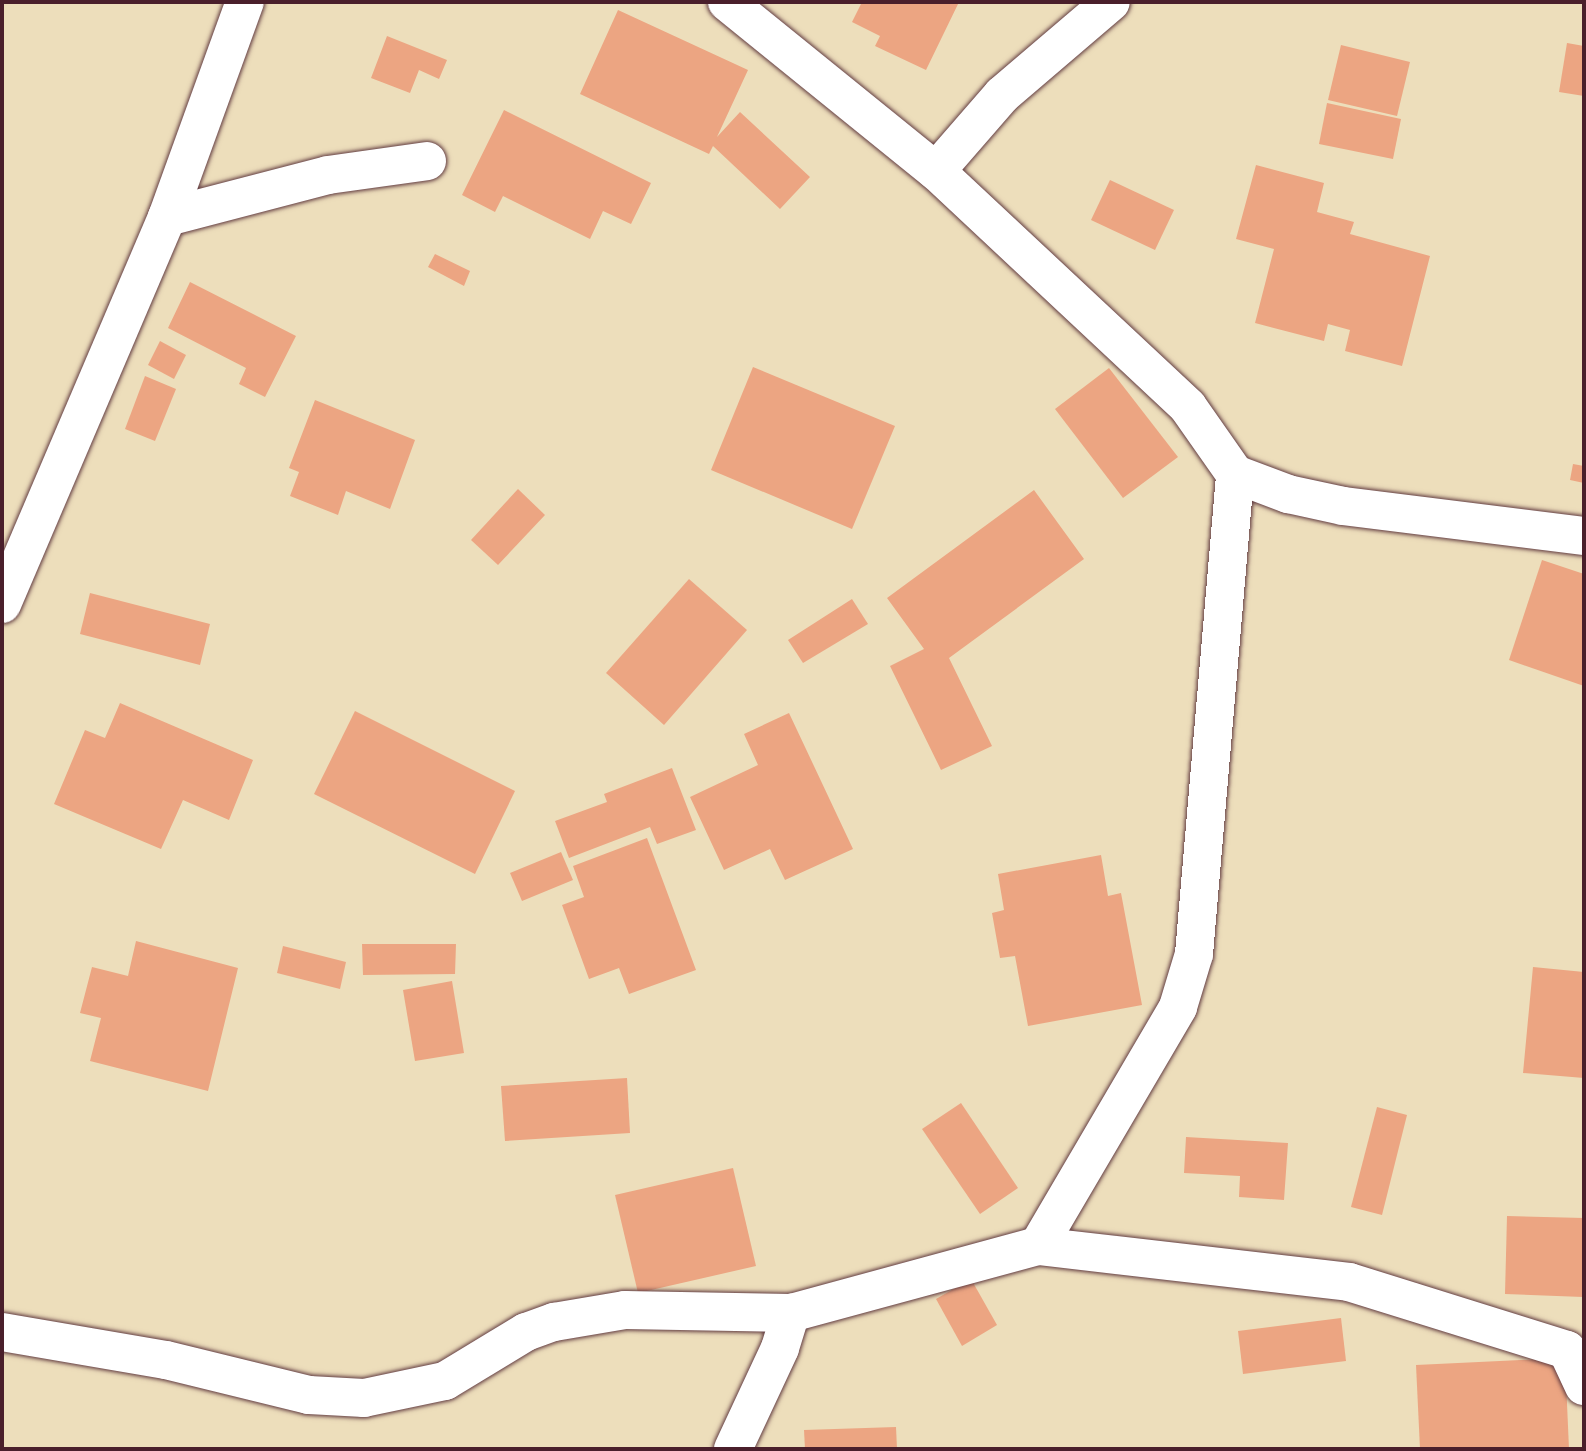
<!DOCTYPE html>
<html>
<head>
<meta charset="utf-8">
<style>
  body { margin:0 }
  #map { position:relative; width:1586px; height:1451px; overflow:hidden; background:#eddebb; font-family:Mali,sans-serif }
  div>[style] { position:absolute }
  .building>* { inset:0; background:#eca582 }
  .roads { filter:drop-shadow(0 0 2px #623c41) drop-shadow(0 0 2px #623c41) }
  .minor>* { height:38px; margin:-19px; padding:0 19px; transform-origin:19px; border-radius:19px; background:#fff }
  span { translate:-50% -50%; white-space:nowrap; text-align:center; line-height:1.15; -webkit-text-stroke:5px #f7f3e8; paint-order:stroke }
  .frame { position:absolute; inset:0; border:4px solid #4a1f2b; pointer-events:none }
</style>
</head>
<body>
<div id="map">
  <div class="building">
    <i style="clip-path:polygon(862px 2px,959px 2px,926px 70px,875px 46px,880px 36px,852px 22px)"></i>
    <i style="clip-path:polygon(618px 10px,748px 70px,717px 137px,740px 112px,810px 177px,780px 209px,713px 146px,709px 154px,580px 94px)"></i>
    <i style="clip-path:polygon(387px 36px,447px 60px,439px 79px,419px 70px,410px 93px,371px 78px)"></i>
    <i style="clip-path:polygon(1567px 43px,1584px 46px,1584px 96px,1559px 92px)"></i>
    <i style="clip-path:polygon(1341px 45px,1410px 62px,1397px 116px,1328px 100px)"></i>
    <i style="clip-path:polygon(1327px 103px,1401px 119px,1393px 159px,1319px 144px)"></i>
    <i style="clip-path:polygon(504px 110px,651px 183px,631px 224px,603px 211px,590px 239px,503px 196px,495px 212px,462px 195px)"></i>
    <i style="clip-path:polygon(1256px 165px,1324px 183px,1317px 212px,1354px 222px,1350px 234px,1430px 256px,1402px 366px,1345px 351px,1350px 330px,1328px 324px,1324px 341px,1255px 323px,1274px 249px,1236px 239px)"></i>
    <i style="clip-path:polygon(1110px 180px,1174px 210px,1155px 250px,1091px 220px)"></i>
    <i style="clip-path:polygon(435px 254px,470px 271px,464px 286px,428px 267px)"></i>
    <i style="clip-path:polygon(190px 282px,296px 336px,265px 397px,239px 384px,246px 368px,168px 328px)"></i>
    <i style="clip-path:polygon(160px 341px,186px 355px,174px 379px,148px 365px)"></i>
    <i style="clip-path:polygon(753px 367px,895px 426px,852px 529px,711px 470px)"></i>
    <i style="clip-path:polygon(1109px 368px,1178px 457px,1123px 498px,1055px 409px)"></i>
    <i style="clip-path:polygon(145px 376px,176px 389px,155px 441px,125px 429px)"></i>
    <i style="clip-path:polygon(315px 400px,415px 440px,390px 509px,346px 491px,338px 515px,290px 496px,299px 472px,289px 468px)"></i>
    <i style="clip-path:polygon(1573px 464px,1584px 466px,1584px 483px,1570px 480px)"></i>
    <i style="clip-path:polygon(518px 489px,545px 515px,498px 565px,471px 540px)"></i>
    <i style="clip-path:polygon(1034px 490px,1084px 559px,949px 658px,992px 746px,941px 770px,890px 666px,924px 649px,887px 598px)"></i>
    <i style="clip-path:polygon(1542px 560px,1584px 574px,1584px 686px,1509px 660px)"></i>
    <i style="clip-path:polygon(689px 579px,747px 630px,664px 725px,606px 673px)"></i>
    <i style="clip-path:polygon(90px 593px,210px 624px,200px 665px,80px 634px)"></i>
    <i style="clip-path:polygon(852px 599px,868px 624px,803px 663px,788px 640px)"></i>
    <i style="clip-path:polygon(120px 703px,253px 760px,229px 820px,183px 800px,161px 849px,54px 804px,85px 730px,105px 738px)"></i>
    <i style="clip-path:polygon(355px 711px,515px 791px,475px 874px,314px 794px)"></i>
    <i style="clip-path:polygon(789px 713px,853px 849px,785px 880px,770px 849px,724px 870px,690px 797px,758px 765px,744px 734px)"></i>
    <i style="clip-path:polygon(672px 768px,696px 830px,657px 844px,650px 827px,569px 858px,555px 821px,607px 802px,604px 794px)"></i>
    <i style="clip-path:polygon(647px 838px,696px 970px,629px 994px,619px 968px,589px 979px,562px 905px,584px 897px,573px 866px)"></i>
    <i style="clip-path:polygon(561px 852px,573px 880px,522px 901px,510px 873px)"></i>
    <i style="clip-path:polygon(1101px 855px,1108px 896px,1121px 893px,1142px 1005px,1028px 1026px,1015px 956px,1000px 958px,992px 913px,1004px 910px,998px 874px)"></i>
    <i style="clip-path:polygon(136px 941px,238px 968px,208px 1091px,90px 1061px,101px 1018px,80px 1013px,92px 967px,128px 976px)"></i>
    <i style="clip-path:polygon(362px 944px,456px 944px,455px 974px,363px 975px)"></i>
    <i style="clip-path:polygon(283px 946px,346px 962px,340px 989px,277px 973px)"></i>
    <i style="clip-path:polygon(1533px 967px,1584px 972px,1584px 1078px,1523px 1073px)"></i>
    <i style="clip-path:polygon(452px 981px,464px 1053px,415px 1061px,403px 990px)"></i>
    <i style="clip-path:polygon(627px 1078px,630px 1133px,505px 1141px,501px 1086px)"></i>
    <i style="clip-path:polygon(961px 1103px,1018px 1188px,980px 1214px,922px 1129px)"></i>
    <i style="clip-path:polygon(1377px 1107px,1407px 1115px,1382px 1215px,1351px 1207px)"></i>
    <i style="clip-path:polygon(1186px 1137px,1288px 1143px,1284px 1200px,1239px 1197px,1240px 1176px,1184px 1173px)"></i>
    <i style="clip-path:polygon(733px 1168px,756px 1266px,638px 1293px,615px 1195px)"></i>
    <i style="clip-path:polygon(1507px 1216px,1584px 1218px,1583px 1297px,1505px 1294px)"></i>
    <i style="clip-path:polygon(971px 1279px,997px 1325px,962px 1346px,936px 1299px)"></i>
    <i style="clip-path:polygon(1341px 1318px,1346px 1361px,1243px 1374px,1238px 1331px)"></i>
    <i style="clip-path:polygon(1565px 1358px,1569px 1449px,1420px 1449px,1416px 1365px)"></i>
    <i style="clip-path:polygon(896px 1427px,897px 1449px,805px 1449px,804px 1430px)"></i>
  </div>
  <div class="roads">
    <div class="minor">
      <i style="left:727px;top:2px;width:269px;rotate:39deg"></i>
      <i style="left:936px;top:171px;width:345px;rotate:43.1deg"></i>
      <i style="left:1188px;top:407px;width:82px;rotate:55deg"></i>
      <i style="left:1235px;top:474px;width:57px;rotate:20.7deg"></i>
      <i style="left:1288px;top:494px;width:56px;rotate:12.3deg"></i>
      <i style="left:1343px;top:506px;width:243px;rotate:7.1deg"></i>
      <i style="left:936px;top:171px;width:101px;rotate:-49deg"></i>
      <i style="left:1002px;top:95px;width:143px;rotate:-40.5deg"></i>
      <i style="left:167px;top:217px;width:166px;rotate:-14.6deg"></i>
      <i style="left:328px;top:175px;width:100px;rotate:-8deg"></i>
      <i style="left:2px;top:604px;width:421px;rotate:-66.9deg"></i>
      <i style="left:167px;top:217px;width:229px;rotate:-70.1deg"></i>
      <i style="left:1038px;top:1246px;width:277px;rotate:-59.6deg"></i>
      <i style="left:1178px;top:1007px;width:55px;rotate:-73.2deg"></i>
      <i style="left:1194px;top:954px;width:482px;rotate:-85.1deg"></i>
      <i style="left:2px;top:1332px;width:166px;rotate:9.7deg"></i>
      <i style="left:166px;top:1360px;width:147px;rotate:13.8deg"></i>
      <i style="left:309px;top:1395px;width:55px;rotate:3.1deg"></i>
      <i style="left:364px;top:1398px;width:83px;rotate:-11.9deg"></i>
      <i style="left:445px;top:1381px;width:95px;rotate:-31.2deg"></i>
      <i style="left:526px;top:1332px;width:30px;rotate:-20deg"></i>
      <i style="left:554px;top:1322px;width:72px;rotate:-9.6deg"></i>
      <i style="left:625px;top:1310px;width:166px;rotate:1deg"></i>
      <i style="left:791px;top:1313px;width:256px;rotate:-15.2deg"></i>
      <i style="left:1038px;top:1246px;width:313px;rotate:6.6deg"></i>
      <i style="left:1349px;top:1282px;width:228px;rotate:17.3deg"></i>
      <i style="left:1567px;top:1350px;width:40px;rotate:65deg"></i>
      <i style="left:733px;top:1449px;width:111px;rotate:-65deg"></i>
      <i style="left:780px;top:1348px;width:37px;rotate:-73deg"></i>
    </div>
  </div>
  <div class="frame"></div>
</div>
</body>
</html>
